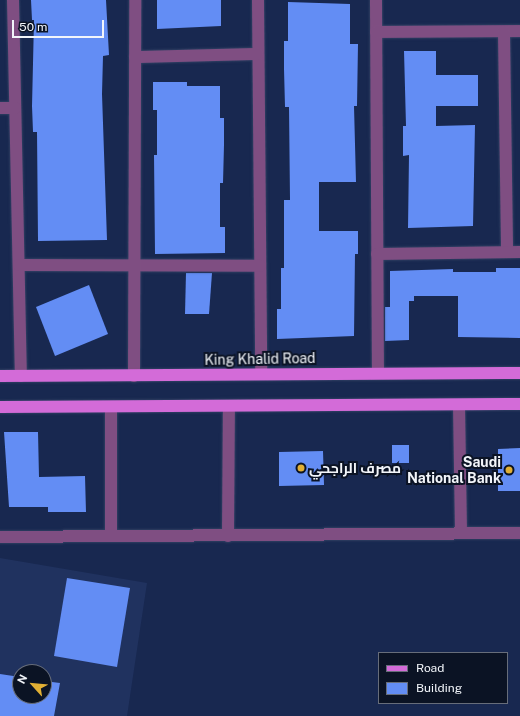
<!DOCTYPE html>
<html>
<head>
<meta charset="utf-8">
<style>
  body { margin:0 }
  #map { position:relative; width:520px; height:716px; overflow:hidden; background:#182850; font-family:"Public Sans",Cairo,sans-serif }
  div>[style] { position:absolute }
  .built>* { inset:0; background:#20325f }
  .building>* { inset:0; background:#638df4 }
  .roads { filter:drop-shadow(0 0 1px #324164) drop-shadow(0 0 1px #324164) }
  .minor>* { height:12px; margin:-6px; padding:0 6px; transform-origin:6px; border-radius:6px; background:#7f4e82 }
  .major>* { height:12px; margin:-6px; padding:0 6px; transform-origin:6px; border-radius:6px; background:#d36bd8 }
  .dots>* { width:11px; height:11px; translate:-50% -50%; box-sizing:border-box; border:2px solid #0b1324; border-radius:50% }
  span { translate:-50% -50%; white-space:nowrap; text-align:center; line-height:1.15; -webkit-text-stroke:4px #0b1324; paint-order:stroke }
  .street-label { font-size:14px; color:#f2f5fa }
  .poi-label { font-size:14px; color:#f2f5fa; font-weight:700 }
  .right { translate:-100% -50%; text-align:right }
  .left { translate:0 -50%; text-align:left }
  .legend { position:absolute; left:378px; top:652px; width:130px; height:52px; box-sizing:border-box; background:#0b1324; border:1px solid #676d7a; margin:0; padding:5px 7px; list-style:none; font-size:12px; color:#f2f5fa }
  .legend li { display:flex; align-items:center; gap:8px; height:20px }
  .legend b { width:20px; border:1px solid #676d7a }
  .north { position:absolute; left:12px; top:664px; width:40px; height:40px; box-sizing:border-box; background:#0b1324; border:1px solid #676d7a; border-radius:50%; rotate:297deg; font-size:11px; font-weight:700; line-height:16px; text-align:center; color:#f2f5fa }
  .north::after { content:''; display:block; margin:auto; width:14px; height:18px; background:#e1af34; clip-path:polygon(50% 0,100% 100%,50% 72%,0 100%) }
  .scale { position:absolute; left:12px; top:20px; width:92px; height:18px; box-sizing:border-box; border:2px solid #f2f5fa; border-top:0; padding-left:5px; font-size:12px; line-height:14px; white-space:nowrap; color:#f2f5fa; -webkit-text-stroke:3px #0b1324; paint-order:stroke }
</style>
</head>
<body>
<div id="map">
  <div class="built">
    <i style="clip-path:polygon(evenodd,0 558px,147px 583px,127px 716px,0 716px,0 558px,20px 672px,44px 672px,44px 696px,20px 696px,20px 672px)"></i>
  </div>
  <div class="building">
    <i style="clip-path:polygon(31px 0,106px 0,109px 55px,103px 56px,102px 94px,107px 240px,38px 241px,37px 132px,33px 132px,32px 106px,34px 20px,32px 20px)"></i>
    <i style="clip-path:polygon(157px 0,221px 0,221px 26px,157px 29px)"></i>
    <i style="clip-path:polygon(288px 2px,350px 4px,350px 44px,358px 44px,357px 106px,354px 106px,356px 182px,319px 182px,319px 231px,358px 231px,358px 254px,355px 254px,354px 336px,277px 339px,277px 309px,281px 309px,281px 268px,284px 268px,284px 200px,290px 200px,289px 107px,285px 107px,284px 69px,284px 41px,288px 41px)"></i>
    <i style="clip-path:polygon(404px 51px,436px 51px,436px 75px,478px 75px,478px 106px,436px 106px,436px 126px,475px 125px,473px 226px,408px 228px,409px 155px,403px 156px,403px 126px,406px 126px)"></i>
    <i style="clip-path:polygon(153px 82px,187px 82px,187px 86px,220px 86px,220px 118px,224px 118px,224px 145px,223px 183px,220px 183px,220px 227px,225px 227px,225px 253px,155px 254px,154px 155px,157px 155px,157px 110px,153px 110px)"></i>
    <i style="clip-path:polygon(496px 268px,520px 268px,520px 338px,458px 337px,458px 296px,414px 296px,414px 301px,409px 301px,409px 340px,385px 341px,385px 307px,390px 307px,390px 271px,453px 269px,453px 272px,496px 272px)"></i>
    <i style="clip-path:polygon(186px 273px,212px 273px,209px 314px,185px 314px)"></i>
    <i style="clip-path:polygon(89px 285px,108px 334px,55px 356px,36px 307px)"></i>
    <i style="clip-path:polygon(4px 432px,38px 432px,39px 477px,85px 476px,86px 512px,48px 512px,48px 507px,9px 507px)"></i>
    <i style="clip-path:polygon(392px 445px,409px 445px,409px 463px,392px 463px)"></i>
    <i style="clip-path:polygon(520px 448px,520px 491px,498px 491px,498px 449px)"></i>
    <i style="clip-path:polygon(323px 451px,324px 485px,279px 486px,279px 452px)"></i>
    <i style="clip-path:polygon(67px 578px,130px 588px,117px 667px,54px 656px)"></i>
    <i style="clip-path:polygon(0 674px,20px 677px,20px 696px,44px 696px,44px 681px,60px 683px,54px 716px,0 716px)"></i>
  </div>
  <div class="roads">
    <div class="minor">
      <i style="left:13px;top:0;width:376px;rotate:88.8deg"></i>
      <i style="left:258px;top:0;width:374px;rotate:89.5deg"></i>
      <i style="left:376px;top:0;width:373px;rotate:89.7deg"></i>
      <i style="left:376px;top:32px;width:144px;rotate:-0.4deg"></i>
      <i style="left:504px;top:32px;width:220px;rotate:89.2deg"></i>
      <i style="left:135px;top:57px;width:123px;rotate:-1.4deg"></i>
      <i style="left:0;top:108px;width:15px"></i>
      <i style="left:377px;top:254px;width:143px;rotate:-0.8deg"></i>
      <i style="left:19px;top:265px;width:241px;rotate:0.2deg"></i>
      <i style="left:134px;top:376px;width:376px;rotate:-89.8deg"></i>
      <i style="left:459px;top:405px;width:128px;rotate:89.1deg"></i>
      <i style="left:111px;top:407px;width:129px;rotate:90deg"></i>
      <i style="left:228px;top:536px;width:130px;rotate:-89.6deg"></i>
      <i style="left:0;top:537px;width:520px;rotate:-0.44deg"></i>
    </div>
    <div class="major">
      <i style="left:0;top:376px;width:520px;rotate:-0.33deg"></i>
      <i style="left:0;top:407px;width:520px;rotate:-0.33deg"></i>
    </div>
  </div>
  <div class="dots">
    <i style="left:301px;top:468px;background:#e1af34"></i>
    <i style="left:509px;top:470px;background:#e1af34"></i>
  </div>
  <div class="street-label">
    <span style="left:260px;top:359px;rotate:-1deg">King Khalid Road</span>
  </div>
  <div class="poi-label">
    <span class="right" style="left:501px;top:470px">Saudi<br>National Bank</span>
    <span class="left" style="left:309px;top:468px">مصرف الراجحي</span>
  </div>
  <ul class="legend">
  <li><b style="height:5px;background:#d36bd8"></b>Road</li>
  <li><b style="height:11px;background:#638df4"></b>Building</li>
  </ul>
  <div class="north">N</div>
  <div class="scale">50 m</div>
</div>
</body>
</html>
